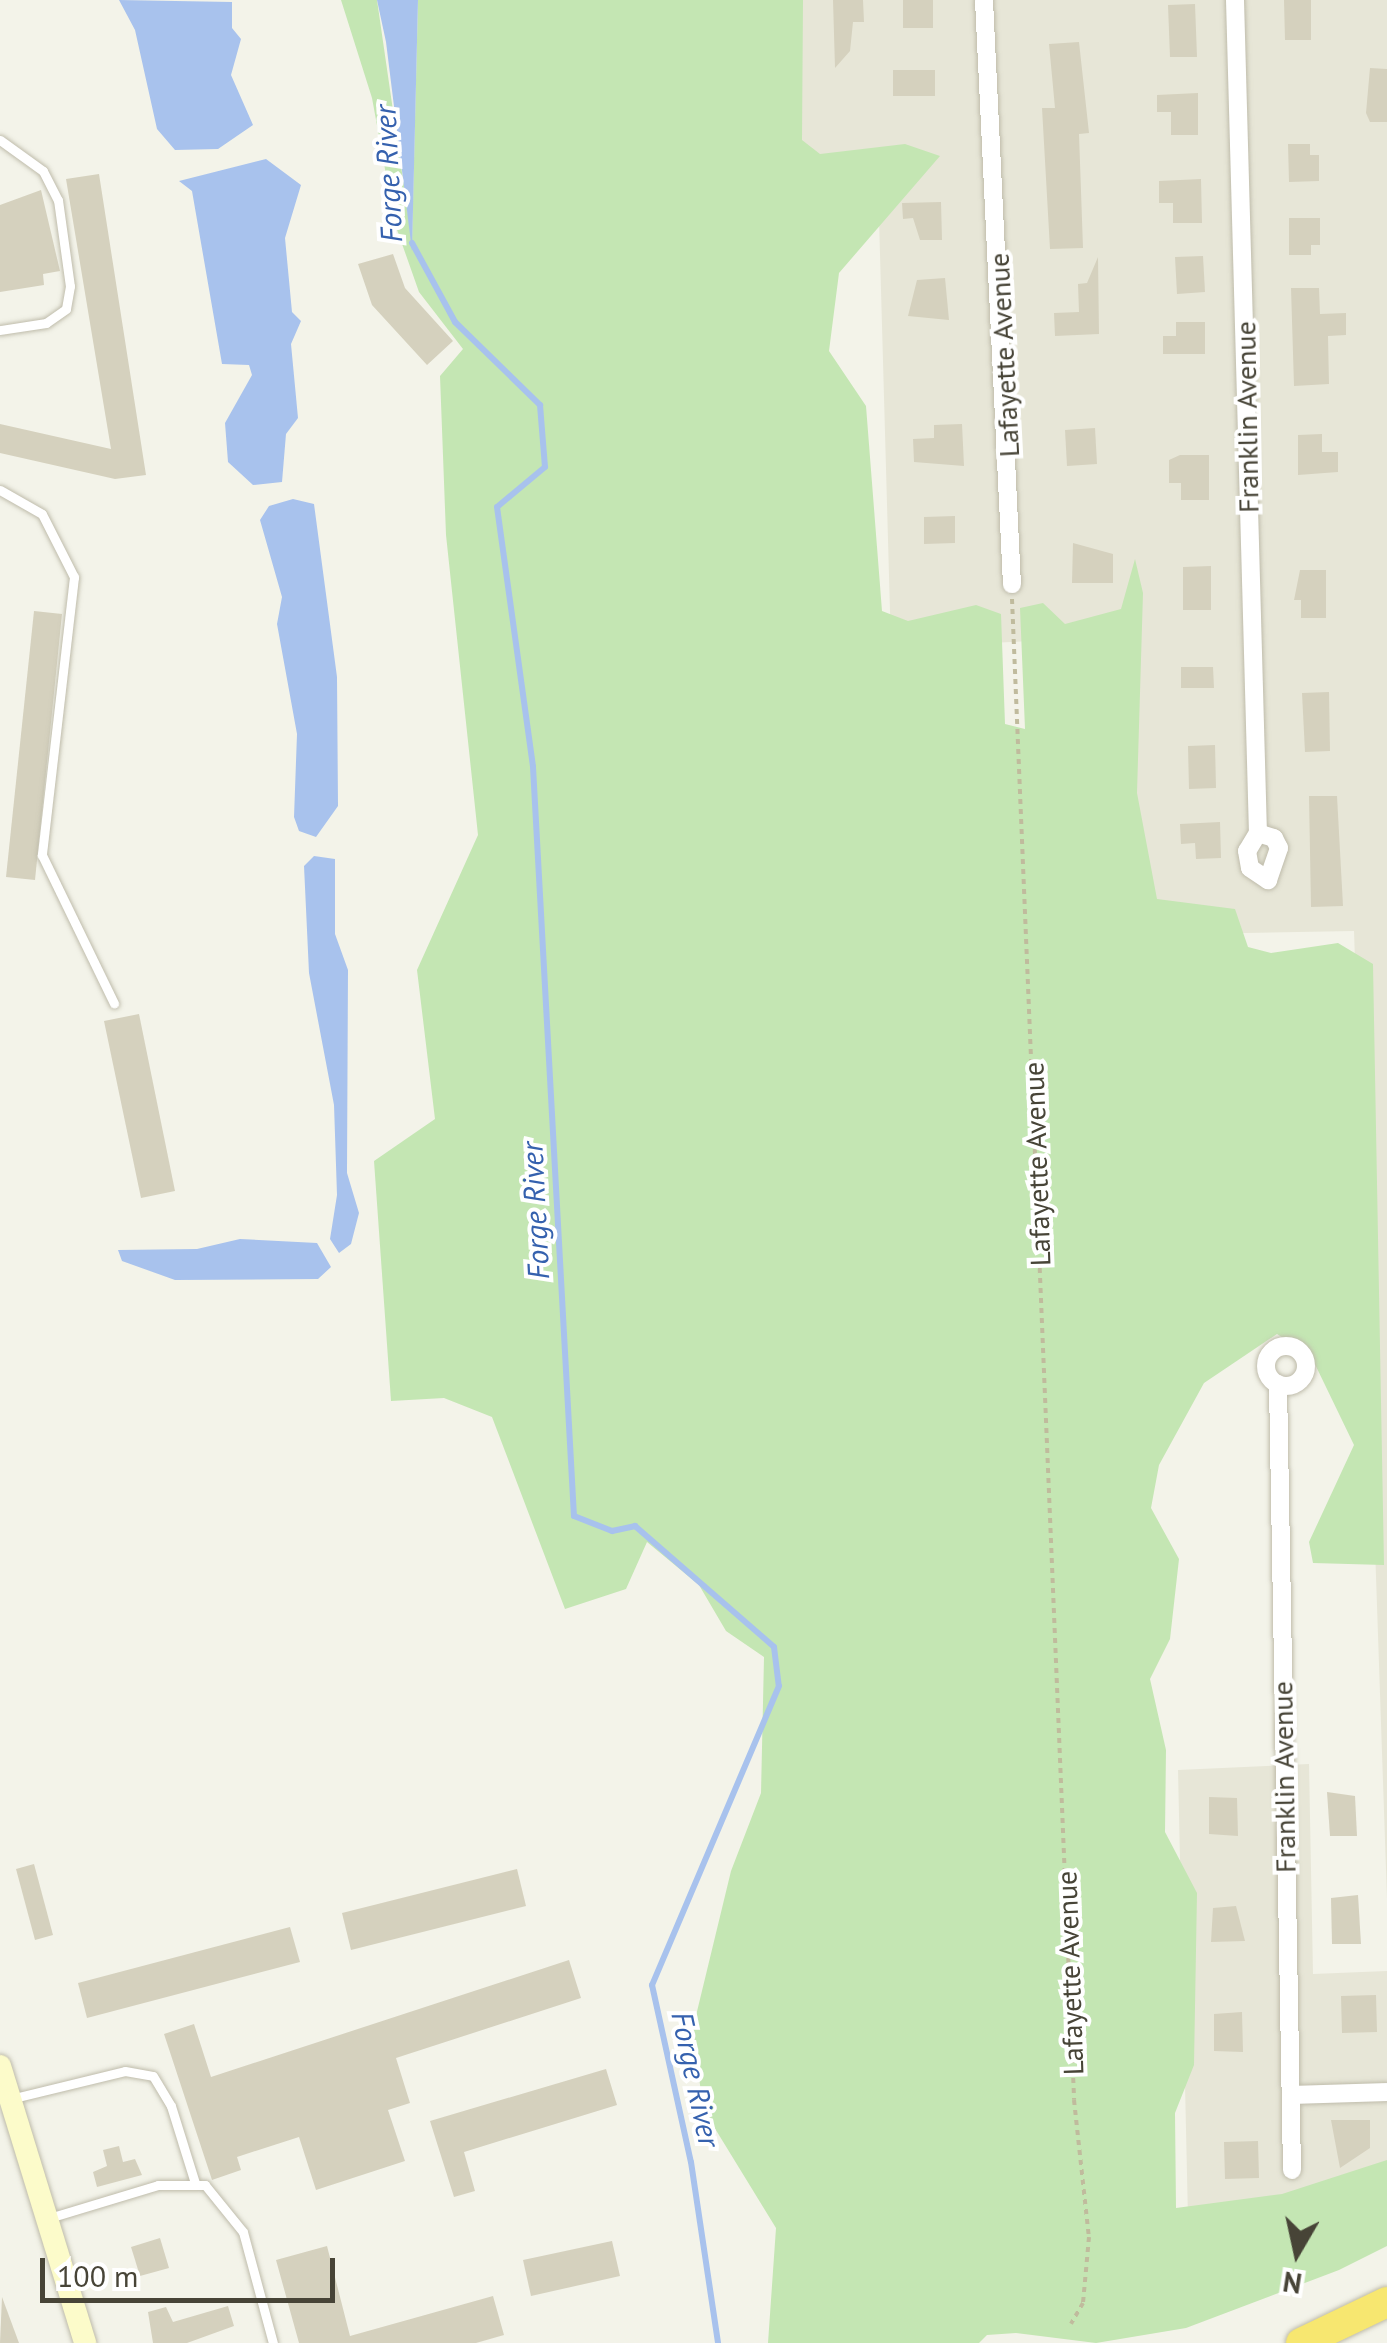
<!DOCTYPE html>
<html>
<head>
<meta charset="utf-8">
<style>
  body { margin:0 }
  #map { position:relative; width:1387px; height:2343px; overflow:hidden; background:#f3f3e9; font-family:"PT Sans",sans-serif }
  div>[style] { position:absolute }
  .residential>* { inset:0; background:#e7e6d7 }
  .green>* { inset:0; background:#c4e6b3 }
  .water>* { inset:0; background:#a8c2ed }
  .stream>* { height:6px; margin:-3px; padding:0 3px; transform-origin:3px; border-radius:3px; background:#a8c2ed }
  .building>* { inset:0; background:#d5d1be }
  .path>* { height:4px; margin-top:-2px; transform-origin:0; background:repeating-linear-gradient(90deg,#c0bb9d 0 5px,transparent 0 10px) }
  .roads { filter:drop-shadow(0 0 2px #bfbcab) drop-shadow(0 0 2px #bfbcab) }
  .lane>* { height:9px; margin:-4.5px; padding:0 4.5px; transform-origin:4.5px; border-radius:4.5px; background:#fff }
  .street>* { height:18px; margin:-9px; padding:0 9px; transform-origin:9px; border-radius:9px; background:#fff }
  .street>.ring { margin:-9px; padding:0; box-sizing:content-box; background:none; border:18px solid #fff; border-radius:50% }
  .secondary>* { height:22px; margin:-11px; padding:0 11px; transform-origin:11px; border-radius:11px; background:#fcfbca }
  .highway>* { height:30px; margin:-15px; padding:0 15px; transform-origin:15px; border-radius:15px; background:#f7e770 }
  span { translate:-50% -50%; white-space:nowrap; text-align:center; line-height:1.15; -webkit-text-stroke:8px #fff; paint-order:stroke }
  .street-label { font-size:28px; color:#474437 }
  .water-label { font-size:30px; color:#3561ae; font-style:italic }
  .north { position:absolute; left:1247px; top:2203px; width:100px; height:100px; -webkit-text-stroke:8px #fff; paint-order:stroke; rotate:189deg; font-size:28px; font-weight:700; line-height:40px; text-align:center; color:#474437 }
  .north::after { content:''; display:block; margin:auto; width:35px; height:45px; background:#474437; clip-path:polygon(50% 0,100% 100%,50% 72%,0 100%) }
  .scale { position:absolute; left:40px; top:2258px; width:295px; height:45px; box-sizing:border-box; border:5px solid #474437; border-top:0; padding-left:12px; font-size:30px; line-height:35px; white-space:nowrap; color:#474437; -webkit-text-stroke:8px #fff; paint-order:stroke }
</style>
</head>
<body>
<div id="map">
  <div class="residential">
    <i style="clip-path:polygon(785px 0,1387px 0,1387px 1899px,1354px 931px,1142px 935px,1130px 637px,891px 647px,878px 183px,791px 184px)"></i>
    <i style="clip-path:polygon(1309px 1764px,1313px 1974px,1387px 1971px,1387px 2207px,1188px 2219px,1178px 1770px)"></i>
  </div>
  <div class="green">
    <i style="clip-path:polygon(341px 0,377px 0,412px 242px,418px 0,803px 0,802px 140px,820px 154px,905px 144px,940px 156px,839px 273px,829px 351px,866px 406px,882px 611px,908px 621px,976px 605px,1001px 614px,1005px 724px,1025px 729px,1020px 608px,1043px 603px,1065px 624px,1121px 609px,1135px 559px,1143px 593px,1137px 793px,1157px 899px,1235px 909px,1248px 947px,1271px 953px,1338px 943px,1373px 964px,1384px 1565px,1313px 1563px,1309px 1542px,1354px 1445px,1311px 1356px,1277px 1334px,1204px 1383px,1159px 1465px,1151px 1508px,1179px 1559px,1170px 1639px,1150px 1679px,1166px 1750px,1165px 1832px,1197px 1893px,1194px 2065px,1175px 2113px,1176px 2208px,1282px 2194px,1387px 2160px,1387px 2246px,1339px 2270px,1186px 2328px,1096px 2343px,1016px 2333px,987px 2335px,979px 2343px,768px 2343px,776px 2228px,703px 2109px,693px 2028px,731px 1871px,761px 1793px,764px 1657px,726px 1631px,699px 1585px,647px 1542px,626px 1589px,565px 1609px,492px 1417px,444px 1398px,391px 1401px,374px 1161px,435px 1119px,417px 970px,478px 835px,446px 535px,440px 376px,463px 349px,419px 292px,395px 224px,372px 98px)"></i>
  </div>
  <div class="water">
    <i style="clip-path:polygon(119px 0,232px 2px,232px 28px,241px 39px,231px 75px,253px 125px,218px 149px,175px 150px,157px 129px,135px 30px)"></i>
    <i style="clip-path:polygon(377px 0,418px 0,412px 251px,386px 42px)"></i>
    <i style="clip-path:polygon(266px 159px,301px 185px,285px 238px,292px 312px,301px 321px,291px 344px,298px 418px,286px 434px,282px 482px,253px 485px,228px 462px,225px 423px,252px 375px,249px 365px,222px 364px,192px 191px,179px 181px)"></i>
    <i style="clip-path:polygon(293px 499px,314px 504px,337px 677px,338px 806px,316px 837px,299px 831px,294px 817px,297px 734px,277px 624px,282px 597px,260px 520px,269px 506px)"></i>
    <i style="clip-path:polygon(314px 856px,335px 859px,335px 934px,348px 970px,347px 1173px,359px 1213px,351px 1244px,339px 1253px,330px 1239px,337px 1195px,334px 1105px,309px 973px,304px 866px)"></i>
    <i style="clip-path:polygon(240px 1239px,317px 1243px,331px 1267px,318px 1279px,175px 1280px,122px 1261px,118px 1250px,197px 1249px)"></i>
  </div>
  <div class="stream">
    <i style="left:412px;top:243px;width:90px;rotate:61.4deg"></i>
    <i style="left:455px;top:322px;width:119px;rotate:44.3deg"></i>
    <i style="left:540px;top:405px;width:62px;rotate:85.4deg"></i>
    <i style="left:545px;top:467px;width:62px;rotate:140.2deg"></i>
    <i style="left:497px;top:507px;width:262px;rotate:82.1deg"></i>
    <i style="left:533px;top:767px;width:750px;rotate:86.87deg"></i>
    <i style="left:574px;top:1516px;width:41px;rotate:21.5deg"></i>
    <i style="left:612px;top:1531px;width:24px;rotate:-12deg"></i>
    <i style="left:635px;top:1526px;width:184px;rotate:41deg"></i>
    <i style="left:774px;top:1647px;width:39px;rotate:83deg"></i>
    <i style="left:779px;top:1686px;width:325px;rotate:113deg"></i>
    <i style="left:652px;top:1985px;width:181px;rotate:77.6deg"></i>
    <i style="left:691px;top:2162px;width:183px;rotate:81.5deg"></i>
  </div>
  <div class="building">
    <i style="clip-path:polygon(833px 0,863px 0,864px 22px,853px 22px,850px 51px,835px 68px)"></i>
    <i style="clip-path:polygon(903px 0,933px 0,933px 28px,903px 28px)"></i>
    <i style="clip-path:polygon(1284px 0,1311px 0,1311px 40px,1285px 40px)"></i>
    <i style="clip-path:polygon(1195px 4px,1197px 57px,1170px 57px,1168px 5px)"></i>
    <i style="clip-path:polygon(1079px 42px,1089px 133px,1079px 134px,1083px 248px,1050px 249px,1042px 108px,1055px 108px,1049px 44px)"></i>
    <i style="clip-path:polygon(1370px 68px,1387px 69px,1387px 122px,1370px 122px,1366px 113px)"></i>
    <i style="clip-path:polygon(893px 70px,935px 70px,935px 96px,893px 96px)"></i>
    <i style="clip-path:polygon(1198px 93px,1198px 135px,1171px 135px,1171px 112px,1157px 112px,1157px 95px)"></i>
    <i style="clip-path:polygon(1288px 144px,1310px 144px,1310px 155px,1319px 155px,1319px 181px,1289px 182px)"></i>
    <i style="clip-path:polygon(99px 174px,146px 475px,115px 479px,0 453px,0 424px,111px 449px,66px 179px)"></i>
    <i style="clip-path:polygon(1201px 179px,1202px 223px,1173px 223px,1173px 203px,1159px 203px,1159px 181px)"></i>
    <i style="clip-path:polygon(41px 190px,60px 271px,43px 274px,44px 285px,0 292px,0 205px)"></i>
    <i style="clip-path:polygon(941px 202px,942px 240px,920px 240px,913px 218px,903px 219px,902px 203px)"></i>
    <i style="clip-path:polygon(1289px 218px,1320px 218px,1320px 245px,1311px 245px,1311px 255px,1289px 255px)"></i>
    <i style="clip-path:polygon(393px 254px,405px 288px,453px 341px,427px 365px,372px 305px,358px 264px)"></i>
    <i style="clip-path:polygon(1203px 256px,1205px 292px,1177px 294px,1175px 257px)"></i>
    <i style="clip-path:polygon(1098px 257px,1099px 334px,1055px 336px,1054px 313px,1079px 312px,1078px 284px,1087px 283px)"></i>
    <i style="clip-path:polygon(945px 278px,949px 320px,908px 316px,917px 280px)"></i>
    <i style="clip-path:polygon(1291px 288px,1319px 288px,1320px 314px,1346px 313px,1346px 335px,1328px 336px,1329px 384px,1294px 386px)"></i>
    <i style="clip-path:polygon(1176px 322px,1205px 322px,1205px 354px,1163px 354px,1163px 336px,1176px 336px)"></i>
    <i style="clip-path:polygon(962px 424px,964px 466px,914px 462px,913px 439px,934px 438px,934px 425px)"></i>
    <i style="clip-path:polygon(1095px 428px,1097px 464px,1067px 466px,1065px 430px)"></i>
    <i style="clip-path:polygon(1322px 434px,1322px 452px,1338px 452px,1338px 472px,1298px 475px,1298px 435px)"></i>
    <i style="clip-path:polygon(1180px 455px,1209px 455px,1209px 500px,1181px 500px,1181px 483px,1169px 483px,1169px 460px)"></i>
    <i style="clip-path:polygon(955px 516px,955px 543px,924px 544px,924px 517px)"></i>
    <i style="clip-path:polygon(1073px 543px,1113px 554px,1113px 583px,1072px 583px)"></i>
    <i style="clip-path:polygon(1211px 566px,1211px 610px,1183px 610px,1183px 567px)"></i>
    <i style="clip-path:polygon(1300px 570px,1326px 570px,1326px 618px,1301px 618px,1301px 600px,1294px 600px)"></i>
    <i style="clip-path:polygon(34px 611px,62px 614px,35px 880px,6px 877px)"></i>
    <i style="clip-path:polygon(1181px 667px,1213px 667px,1214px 688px,1181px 688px)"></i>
    <i style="clip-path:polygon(1329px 692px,1330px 751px,1305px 752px,1302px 693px)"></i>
    <i style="clip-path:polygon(1215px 745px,1216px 788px,1189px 789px,1188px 746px)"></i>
    <i style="clip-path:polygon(1309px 796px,1337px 796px,1343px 906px,1311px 907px)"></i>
    <i style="clip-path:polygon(1220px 822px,1221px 858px,1196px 859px,1195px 843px,1181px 844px,1180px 824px)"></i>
    <i style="clip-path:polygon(139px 1014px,175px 1191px,141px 1198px,104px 1021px)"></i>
    <i style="clip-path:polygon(1327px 1792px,1355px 1796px,1357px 1836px,1330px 1836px)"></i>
    <i style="clip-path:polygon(1209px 1797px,1237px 1798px,1238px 1836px,1209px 1834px)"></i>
    <i style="clip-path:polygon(34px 1864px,53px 1935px,35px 1940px,16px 1869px)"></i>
    <i style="clip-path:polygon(517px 1869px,526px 1906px,351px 1950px,342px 1913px)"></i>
    <i style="clip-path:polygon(1358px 1895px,1361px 1944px,1332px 1944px,1331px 1898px)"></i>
    <i style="clip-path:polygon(1236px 1906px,1245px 1941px,1211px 1942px,1213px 1908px)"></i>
    <i style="clip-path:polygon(290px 1927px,300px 1962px,87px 2018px,78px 1983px)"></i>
    <i style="clip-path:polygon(569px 1960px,581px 1998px,396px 2058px,410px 2103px,388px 2110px,405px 2161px,316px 2190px,299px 2137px,237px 2157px,241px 2170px,212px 2180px,164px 2034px,194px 2024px,211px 2077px)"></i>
    <i style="clip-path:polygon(1376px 1995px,1377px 2032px,1342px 2033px,1341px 1996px)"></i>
    <i style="clip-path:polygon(1242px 2012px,1243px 2052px,1214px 2051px,1214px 2014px)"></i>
    <i style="clip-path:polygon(606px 2069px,617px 2105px,464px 2152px,475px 2191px,454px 2197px,430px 2121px)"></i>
    <i style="clip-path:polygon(1331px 2120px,1370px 2120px,1370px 2148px,1340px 2168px)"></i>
    <i style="clip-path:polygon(1258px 2141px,1259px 2178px,1225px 2179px,1224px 2142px)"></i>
    <i style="clip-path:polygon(119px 2146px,123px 2162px,135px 2159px,142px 2175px,97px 2187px,93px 2172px,107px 2166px,103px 2150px)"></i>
    <i style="clip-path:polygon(160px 2238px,169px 2268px,140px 2276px,131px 2247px)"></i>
    <i style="clip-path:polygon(612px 2241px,620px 2276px,531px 2296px,523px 2260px)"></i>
    <i style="clip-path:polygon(327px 2246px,350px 2336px,493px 2296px,504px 2335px,476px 2343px,299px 2343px,276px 2260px)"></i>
    <i style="clip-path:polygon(2px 2297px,19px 2343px,0 2343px)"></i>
    <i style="clip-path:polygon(228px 2306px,234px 2326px,187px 2343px,153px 2343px,148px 2312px,166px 2307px,173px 2322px)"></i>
  </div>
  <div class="path">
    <i style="left:1012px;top:599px;width:1502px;rotate:87.63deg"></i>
    <i style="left:1074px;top:2100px;width:138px;rotate:83.8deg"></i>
    <i style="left:1089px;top:2237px;width:66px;rotate:95.2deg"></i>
    <i style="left:1083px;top:2303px;width:24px;rotate:120deg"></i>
  </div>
  <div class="roads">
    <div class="lane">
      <i style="left:0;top:140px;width:53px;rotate:35.8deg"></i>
      <i style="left:43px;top:171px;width:33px;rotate:63deg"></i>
      <i style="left:58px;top:200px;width:87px;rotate:82.1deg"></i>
      <i style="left:70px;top:286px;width:23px;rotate:100deg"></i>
      <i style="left:66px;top:309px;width:24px;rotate:145deg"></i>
      <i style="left:46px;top:323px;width:47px;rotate:171.3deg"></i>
      <i style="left:0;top:490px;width:48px;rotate:29.7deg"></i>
      <i style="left:42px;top:514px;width:71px;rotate:63.1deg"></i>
      <i style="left:74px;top:577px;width:280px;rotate:96.6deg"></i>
      <i style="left:42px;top:855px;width:165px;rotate:64.1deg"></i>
      <i style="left:10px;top:2099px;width:118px;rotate:-13.7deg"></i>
      <i style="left:125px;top:2071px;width:28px;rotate:10deg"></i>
      <i style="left:153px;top:2076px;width:35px;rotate:59deg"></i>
      <i style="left:171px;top:2106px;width:81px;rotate:72.7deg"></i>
      <i style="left:49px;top:2218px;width:114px;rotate:-16.8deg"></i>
      <i style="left:158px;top:2185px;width:47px"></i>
      <i style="left:205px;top:2185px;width:60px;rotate:51deg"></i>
      <i style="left:243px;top:2232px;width:115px;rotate:74.9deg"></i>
    </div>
    <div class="street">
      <i style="left:984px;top:0;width:585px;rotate:87.26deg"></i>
      <i style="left:1235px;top:0;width:833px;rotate:88.42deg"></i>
      <i style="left:1258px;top:833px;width:21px;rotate:121deg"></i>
      <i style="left:1247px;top:851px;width:17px;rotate:80deg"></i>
      <i style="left:1250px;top:868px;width:22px;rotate:34deg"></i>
      <i style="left:1268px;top:880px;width:34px;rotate:-71deg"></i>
      <i style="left:1279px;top:848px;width:11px;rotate:-117deg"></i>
      <i style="left:1274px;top:838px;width:17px;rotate:-163deg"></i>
      <i class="ring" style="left:1266px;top:1346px;width:22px;height:22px"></i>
      <i style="left:1278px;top:1384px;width:786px;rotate:88.98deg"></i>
      <i style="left:1292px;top:2095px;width:95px;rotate:-1.8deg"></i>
    </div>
    <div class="secondary">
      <i style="left:0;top:2066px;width:290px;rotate:72.9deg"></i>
    </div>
    <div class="highway">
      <i style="left:1301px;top:2343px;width:95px;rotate:-25.5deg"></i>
    </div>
  </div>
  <div class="street-label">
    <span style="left:1004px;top:355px;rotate:-93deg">Lafayette Avenue</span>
    <span style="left:1247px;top:417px;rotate:-91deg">Franklin Avenue</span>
    <span style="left:1037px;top:1164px;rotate:-92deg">Lafayette Avenue</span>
    <span style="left:1284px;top:1777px;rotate:-91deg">Franklin Avenue</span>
    <span style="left:1070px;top:1973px;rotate:-92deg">Lafayette Avenue</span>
  </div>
  <div class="water-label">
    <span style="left:388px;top:174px;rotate:-93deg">Forge River</span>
    <span style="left:535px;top:1211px;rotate:-93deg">Forge River</span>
    <span style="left:696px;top:2079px;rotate:78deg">Forge River</span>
  </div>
  <div class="north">N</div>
  <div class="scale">100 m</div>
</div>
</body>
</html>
